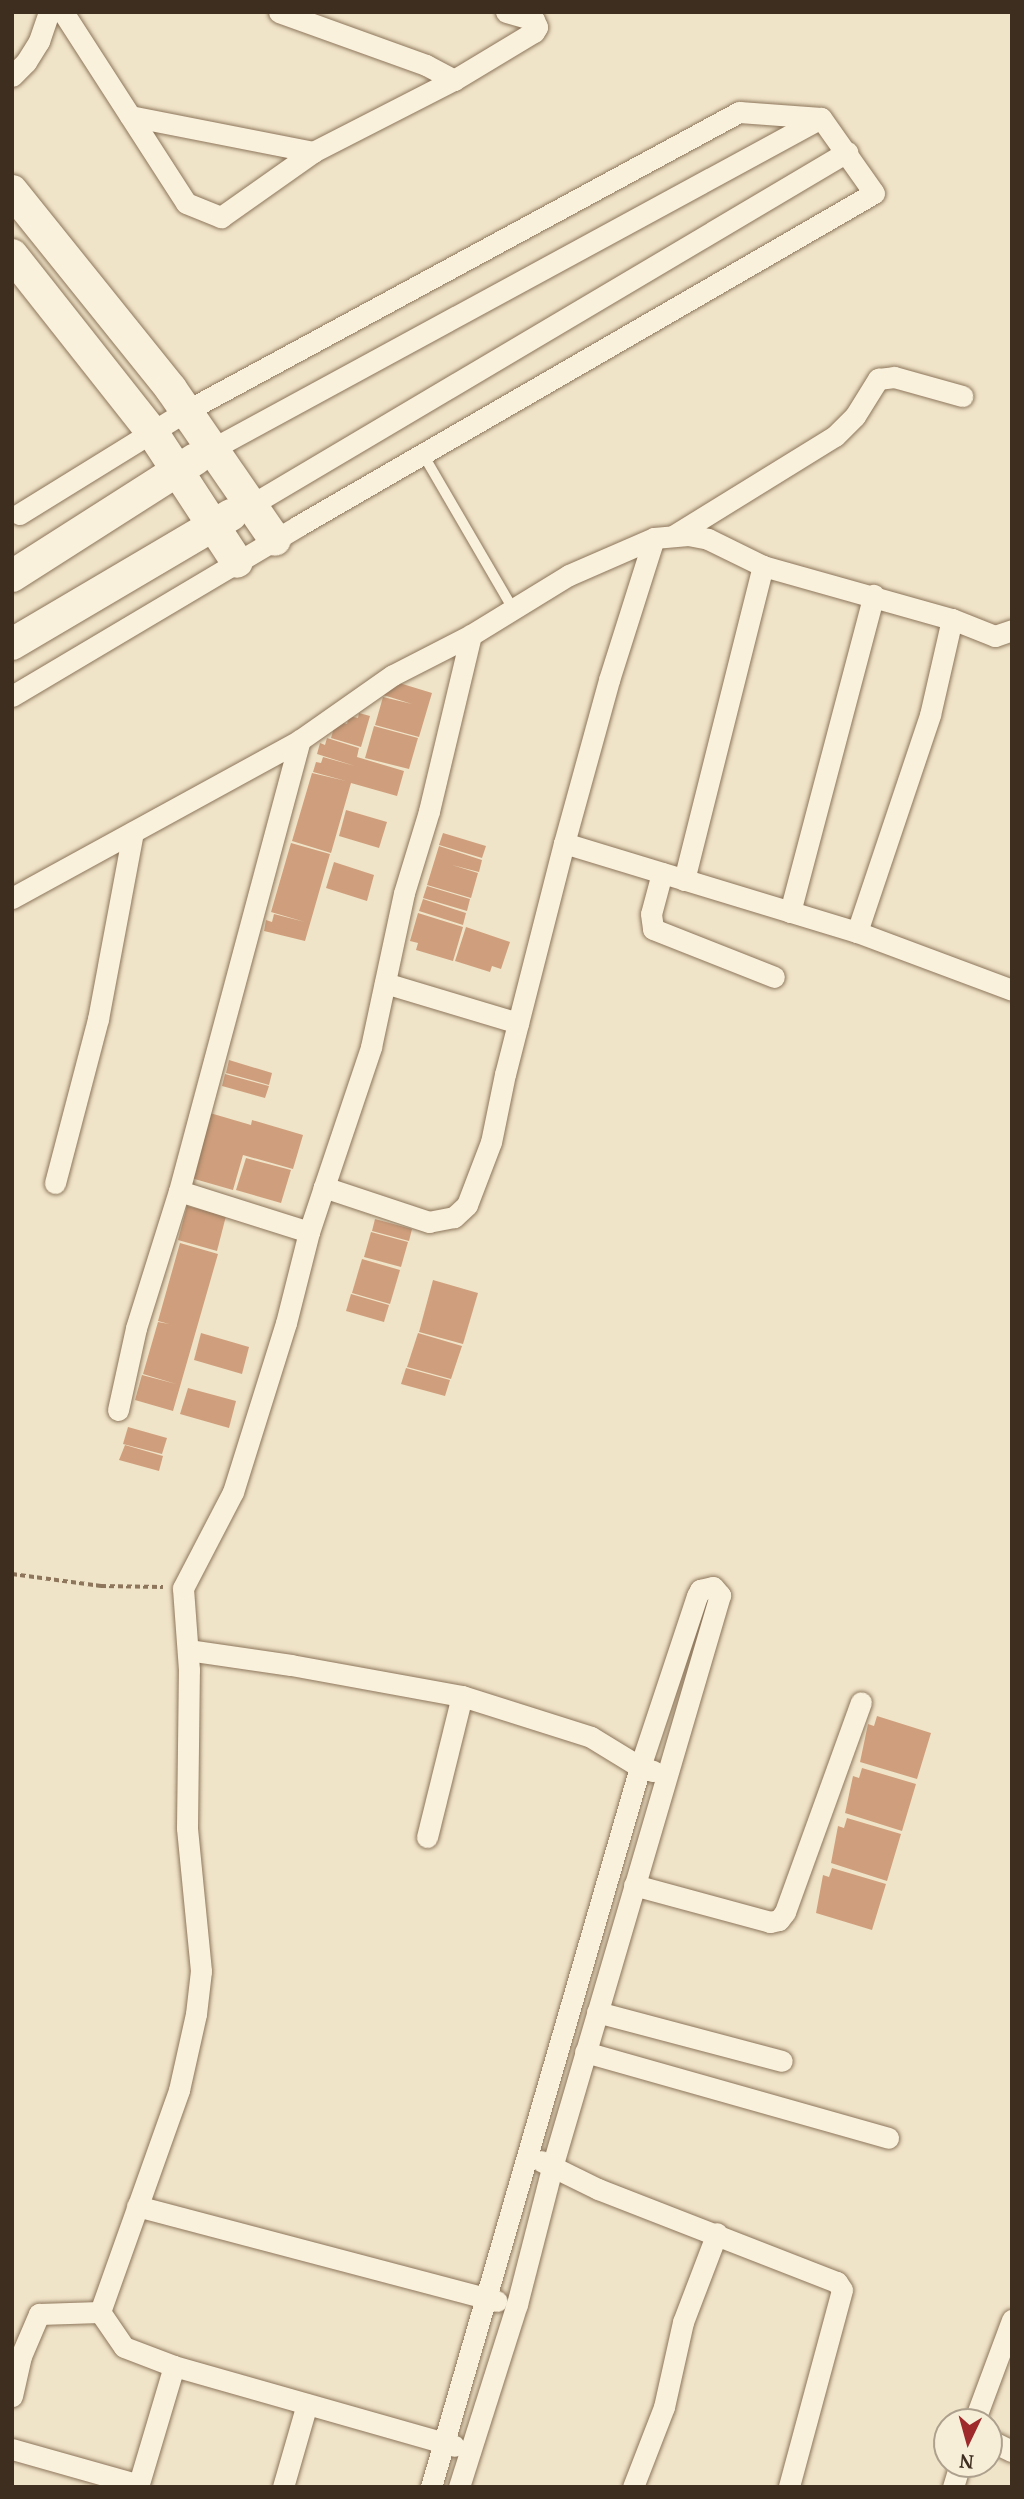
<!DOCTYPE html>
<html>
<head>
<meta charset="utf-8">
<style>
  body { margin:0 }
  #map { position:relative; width:1024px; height:2499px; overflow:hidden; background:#f0e4c8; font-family:"PT Serif",serif }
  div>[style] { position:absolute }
  .building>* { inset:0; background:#cf9f7d }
  .path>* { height:3.5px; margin-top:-1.75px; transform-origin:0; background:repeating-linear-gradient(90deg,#8d765c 0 5px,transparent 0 8.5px) }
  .roads { filter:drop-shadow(0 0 2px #8d765c) drop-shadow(0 0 2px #8d765c) }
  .lane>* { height:10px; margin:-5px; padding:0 5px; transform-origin:5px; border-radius:5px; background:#faf1dc }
  .street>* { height:21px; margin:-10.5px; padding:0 10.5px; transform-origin:10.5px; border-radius:10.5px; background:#faf1dc }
  .secondary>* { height:32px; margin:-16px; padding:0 16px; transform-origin:16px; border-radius:16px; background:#faf1dc }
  span { translate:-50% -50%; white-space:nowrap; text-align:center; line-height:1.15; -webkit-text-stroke:6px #f7eed8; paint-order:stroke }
  .frame { position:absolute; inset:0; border:14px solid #3d2e20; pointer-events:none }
  .north { position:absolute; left:933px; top:2408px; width:70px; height:70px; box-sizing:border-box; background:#f7eed8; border:2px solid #ada18e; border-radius:50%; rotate:185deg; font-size:19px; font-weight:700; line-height:28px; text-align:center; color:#3d2e20 }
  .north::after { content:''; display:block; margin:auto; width:24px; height:32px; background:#9e2a2b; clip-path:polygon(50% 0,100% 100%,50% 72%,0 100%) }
</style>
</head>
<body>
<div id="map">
  <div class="building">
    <i style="clip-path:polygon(396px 682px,432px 693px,419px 737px,375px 725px,383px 697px,412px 704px,377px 693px)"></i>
    <i style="clip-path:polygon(359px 713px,370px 716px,361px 747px,331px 738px,336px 721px,347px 724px,349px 716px,358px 718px)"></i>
    <i style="clip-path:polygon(374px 726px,418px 738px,409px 769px,365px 758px)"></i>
    <i style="clip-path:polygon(327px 738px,359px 748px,357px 757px,404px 771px,397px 796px,351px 783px,331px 853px,292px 841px,312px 773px,346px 781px,313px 772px,316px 762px,321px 763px,323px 757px,355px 766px,317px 754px,320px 743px,325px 745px)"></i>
    <i style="clip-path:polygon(346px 810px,387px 822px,379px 848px,339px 836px)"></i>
    <i style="clip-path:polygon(443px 833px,486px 846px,482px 858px,439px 845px)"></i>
    <i style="clip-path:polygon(291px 843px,330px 854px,305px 941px,264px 931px,266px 920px,272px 922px,274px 914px,305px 922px,271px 912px)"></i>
    <i style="clip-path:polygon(439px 846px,482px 860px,479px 872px,452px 865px,478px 873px,471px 898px,427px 885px)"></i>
    <i style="clip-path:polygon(334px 862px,374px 875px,367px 901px,326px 888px)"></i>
    <i style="clip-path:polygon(427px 886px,470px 899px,467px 911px,423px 898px)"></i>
    <i style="clip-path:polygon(423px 899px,466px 913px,463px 925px,419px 911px)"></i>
    <i style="clip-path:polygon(418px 913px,463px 927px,453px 961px,416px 950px,418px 943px,410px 941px)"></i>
    <i style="clip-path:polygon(466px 927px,510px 942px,501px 969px,492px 966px,490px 972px,455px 961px)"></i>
    <i style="clip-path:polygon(229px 1060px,272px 1073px,269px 1085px,226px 1073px)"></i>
    <i style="clip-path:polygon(225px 1074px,269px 1086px,265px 1098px,222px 1086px)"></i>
    <i style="clip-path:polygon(210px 1113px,251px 1125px,252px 1120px,303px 1135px,293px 1169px,243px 1155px,233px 1190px,191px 1178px)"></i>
    <i style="clip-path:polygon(246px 1158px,291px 1170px,281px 1203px,236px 1190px)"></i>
    <i style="clip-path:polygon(187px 1206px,226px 1216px,217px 1251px,178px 1240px)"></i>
    <i style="clip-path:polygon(375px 1219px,412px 1229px,409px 1241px,372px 1231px)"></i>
    <i style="clip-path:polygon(371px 1232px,408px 1242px,401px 1267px,364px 1257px)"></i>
    <i style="clip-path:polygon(180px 1243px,218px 1254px,173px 1411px,135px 1400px,142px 1375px,176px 1384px,143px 1374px,158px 1322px,169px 1324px,158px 1321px)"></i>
    <i style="clip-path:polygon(362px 1259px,400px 1270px,390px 1304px,352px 1293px)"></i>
    <i style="clip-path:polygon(433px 1280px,478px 1293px,463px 1344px,419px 1332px)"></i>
    <i style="clip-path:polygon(351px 1294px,389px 1305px,384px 1322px,346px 1311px)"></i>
    <i style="clip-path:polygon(201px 1333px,249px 1347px,242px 1374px,194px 1360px)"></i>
    <i style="clip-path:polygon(418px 1333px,462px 1346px,451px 1379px,407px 1367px)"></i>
    <i style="clip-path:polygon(406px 1368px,450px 1380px,445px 1396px,401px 1384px)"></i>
    <i style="clip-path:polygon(188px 1388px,236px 1401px,229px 1428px,180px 1414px)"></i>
    <i style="clip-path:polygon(128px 1427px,167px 1438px,162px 1454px,123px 1444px)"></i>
    <i style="clip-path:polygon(125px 1445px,163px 1456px,159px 1471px,119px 1460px)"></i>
    <i style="clip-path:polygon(877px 1716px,931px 1733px,917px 1779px,860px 1762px,868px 1724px,874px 1726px)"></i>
    <i style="clip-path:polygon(862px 1768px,916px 1784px,902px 1831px,845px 1813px,853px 1776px,859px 1778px)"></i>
    <i style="clip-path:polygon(847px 1818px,901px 1834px,887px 1881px,831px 1863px,838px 1826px,844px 1828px)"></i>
    <i style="clip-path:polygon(832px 1868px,886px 1884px,872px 1930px,816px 1913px,823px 1875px,829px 1877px)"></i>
  </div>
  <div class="path">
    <i style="left:12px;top:1574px;width:90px;rotate:7.7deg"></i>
    <i style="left:101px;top:1586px;width:62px;rotate:0.9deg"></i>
  </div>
  <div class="roads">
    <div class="lane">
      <i style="left:424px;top:456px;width:177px;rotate:59.8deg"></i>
    </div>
    <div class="street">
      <i style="left:63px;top:12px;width:227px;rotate:57.2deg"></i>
      <i style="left:186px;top:203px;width:38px;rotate:22deg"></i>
      <i style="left:221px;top:217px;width:113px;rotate:-35.2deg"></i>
      <i style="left:313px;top:152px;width:158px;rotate:-27.1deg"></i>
      <i style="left:454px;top:80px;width:93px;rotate:-31deg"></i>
      <i style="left:534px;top:32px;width:6px;rotate:-59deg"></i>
      <i style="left:537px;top:27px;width:8px;rotate:-113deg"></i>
      <i style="left:534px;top:20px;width:29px;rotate:-164deg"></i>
      <i style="left:279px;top:12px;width:156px;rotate:19.8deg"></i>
      <i style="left:426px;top:65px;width:32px;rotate:28deg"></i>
      <i style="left:12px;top:76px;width:20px;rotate:-45deg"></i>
      <i style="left:26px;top:62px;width:25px;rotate:-58deg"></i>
      <i style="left:39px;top:41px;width:31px;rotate:-71deg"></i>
      <i style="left:130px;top:116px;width:187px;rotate:11.1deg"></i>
      <i style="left:212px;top:449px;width:693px;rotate:-28.52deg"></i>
      <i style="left:251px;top:505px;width:693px;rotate:-30.64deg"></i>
      <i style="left:673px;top:536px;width:190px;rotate:-31.7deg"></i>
      <i style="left:835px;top:436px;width:28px;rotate:-45deg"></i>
      <i style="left:855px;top:416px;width:44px;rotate:-58.1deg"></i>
      <i style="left:878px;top:379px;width:16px;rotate:-7deg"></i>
      <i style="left:894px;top:377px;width:71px;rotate:15.6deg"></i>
      <i style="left:654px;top:538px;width:34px;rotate:-5deg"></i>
      <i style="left:688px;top:535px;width:20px;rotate:11deg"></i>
      <i style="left:708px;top:539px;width:61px;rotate:26.1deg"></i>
      <i style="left:763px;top:566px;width:196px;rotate:15.7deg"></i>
      <i style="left:952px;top:619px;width:98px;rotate:102.9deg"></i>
      <i style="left:930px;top:715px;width:229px;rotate:108.6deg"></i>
      <i style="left:952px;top:619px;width:46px;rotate:21.6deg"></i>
      <i style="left:995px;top:636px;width:18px;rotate:-19deg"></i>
      <i style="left:12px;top:696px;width:333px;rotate:-30.7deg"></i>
      <i style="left:298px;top:526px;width:665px;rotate:-30.03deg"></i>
      <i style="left:874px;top:193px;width:92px;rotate:-125.2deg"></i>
      <i style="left:821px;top:118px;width:82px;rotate:-175.8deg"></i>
      <i style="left:739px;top:112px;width:629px;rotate:151.6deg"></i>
      <i style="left:186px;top:411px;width:196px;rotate:148.3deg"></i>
      <i style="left:564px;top:843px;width:306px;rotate:16.9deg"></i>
      <i style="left:857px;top:932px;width:165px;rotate:20.5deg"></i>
      <i style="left:662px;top:873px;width:42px;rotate:105deg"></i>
      <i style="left:651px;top:914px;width:15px;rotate:82deg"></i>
      <i style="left:653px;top:929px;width:130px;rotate:21.6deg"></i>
      <i style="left:684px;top:880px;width:324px;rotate:-75.9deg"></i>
      <i style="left:12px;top:898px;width:328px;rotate:-28.7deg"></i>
      <i style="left:300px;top:740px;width:113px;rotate:-35deg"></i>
      <i style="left:393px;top:675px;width:88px;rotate:-27.1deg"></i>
      <i style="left:471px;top:635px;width:115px;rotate:-31.5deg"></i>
      <i style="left:569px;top:575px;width:93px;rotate:-23.5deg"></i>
      <i style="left:654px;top:538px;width:149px;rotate:107.6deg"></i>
      <i style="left:609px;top:680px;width:169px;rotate:105.4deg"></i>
      <i style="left:564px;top:843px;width:238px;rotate:104.3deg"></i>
      <i style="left:505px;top:1074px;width:69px;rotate:101.6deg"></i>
      <i style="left:491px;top:1142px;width:67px;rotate:110.9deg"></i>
      <i style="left:467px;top:1205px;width:18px;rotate:137deg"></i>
      <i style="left:454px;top:1217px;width:25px;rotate:169deg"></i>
      <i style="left:429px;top:1222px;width:111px;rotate:-161.6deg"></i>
      <i style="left:324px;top:1187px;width:47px;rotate:108.4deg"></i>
      <i style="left:309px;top:1232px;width:136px;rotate:-162.5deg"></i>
      <i style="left:179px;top:1191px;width:467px;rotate:-75deg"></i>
      <i style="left:790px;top:912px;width:328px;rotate:-75.2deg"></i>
      <i style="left:385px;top:983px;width:139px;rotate:16.7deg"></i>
      <i style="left:55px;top:1183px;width:170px;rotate:-75.3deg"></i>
      <i style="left:98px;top:1019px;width:190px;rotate:-79.4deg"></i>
      <i style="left:324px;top:1187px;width:148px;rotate:-71.4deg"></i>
      <i style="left:371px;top:1047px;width:157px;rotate:-77.9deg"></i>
      <i style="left:404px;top:893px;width:86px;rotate:-73deg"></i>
      <i style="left:429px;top:811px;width:181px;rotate:-76.6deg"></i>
      <i style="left:118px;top:1410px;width:84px;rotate:-77.6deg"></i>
      <i style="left:136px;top:1328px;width:144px;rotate:-72.6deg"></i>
      <i style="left:188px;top:1650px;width:104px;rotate:8.3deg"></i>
      <i style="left:291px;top:1665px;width:174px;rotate:10.3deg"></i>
      <i style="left:462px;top:1696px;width:135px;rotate:17.6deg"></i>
      <i style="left:591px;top:1737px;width:57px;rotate:31.5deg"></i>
      <i style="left:640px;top:1767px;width:14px;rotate:17deg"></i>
      <i style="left:427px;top:1837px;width:145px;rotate:-76.1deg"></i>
      <i style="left:634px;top:1885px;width:141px;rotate:15.2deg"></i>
      <i style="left:770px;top:1922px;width:9px;rotate:-13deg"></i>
      <i style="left:779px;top:1920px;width:10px;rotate:-53deg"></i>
      <i style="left:785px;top:1912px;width:223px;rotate:-70.1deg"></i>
      <i style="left:597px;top:2012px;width:191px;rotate:14.8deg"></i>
      <i style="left:585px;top:2052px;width:315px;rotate:15.8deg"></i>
      <i style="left:541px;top:2161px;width:64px;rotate:26.2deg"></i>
      <i style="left:598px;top:2189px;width:256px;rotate:21.3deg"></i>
      <i style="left:837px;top:2282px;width:9px;rotate:58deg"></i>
      <i style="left:842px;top:2290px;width:204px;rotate:105.1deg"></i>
      <i style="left:137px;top:2206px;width:372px;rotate:14.8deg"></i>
      <i style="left:100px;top:2312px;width:42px;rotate:55.6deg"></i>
      <i style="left:124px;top:2347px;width:53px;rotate:20.8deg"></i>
      <i style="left:174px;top:2366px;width:126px;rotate:106.6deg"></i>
      <i style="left:174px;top:2366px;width:291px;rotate:15.9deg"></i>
      <i style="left:12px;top:2396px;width:41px;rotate:-77.3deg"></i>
      <i style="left:21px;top:2356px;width:46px;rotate:-66.8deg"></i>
      <i style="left:39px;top:2314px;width:61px;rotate:-1.9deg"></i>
      <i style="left:100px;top:2312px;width:236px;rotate:-70.4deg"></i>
      <i style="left:179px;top:2090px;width:78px;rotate:-77.4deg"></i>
      <i style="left:196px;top:2014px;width:43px;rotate:-83.4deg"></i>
      <i style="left:201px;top:1971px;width:144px;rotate:-95.6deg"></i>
      <i style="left:187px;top:1828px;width:158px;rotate:-89.3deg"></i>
      <i style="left:189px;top:1670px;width:82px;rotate:-94.2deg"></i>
      <i style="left:183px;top:1588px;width:108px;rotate:-62.5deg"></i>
      <i style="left:233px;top:1492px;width:177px;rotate:-72.6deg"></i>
      <i style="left:286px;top:1323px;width:94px;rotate:-75.8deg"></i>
      <i style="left:974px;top:2422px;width:109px;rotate:-69.6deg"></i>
      <i style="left:989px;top:2440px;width:25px;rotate:26deg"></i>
      <i style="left:12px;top:2449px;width:132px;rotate:15.8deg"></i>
      <i style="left:283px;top:2487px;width:86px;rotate:-73.9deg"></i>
      <i style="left:431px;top:2487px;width:750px;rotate:-73.81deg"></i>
      <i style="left:640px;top:1767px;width:180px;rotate:-71.6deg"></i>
      <i style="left:697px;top:1596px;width:7px;rotate:-63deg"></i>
      <i style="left:700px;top:1590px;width:13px;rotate:-13deg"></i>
      <i style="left:713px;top:1587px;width:11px;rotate:49deg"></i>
      <i style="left:720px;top:1595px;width:593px;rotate:106.36deg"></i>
      <i style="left:553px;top:2164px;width:145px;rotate:104.4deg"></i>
      <i style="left:517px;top:2304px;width:192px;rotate:107.6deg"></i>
      <i style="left:633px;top:2487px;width:86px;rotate:-68.8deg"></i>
      <i style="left:664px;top:2407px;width:87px;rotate:-77.4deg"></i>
      <i style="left:683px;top:2322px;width:95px;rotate:-69.1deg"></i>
      <i style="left:953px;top:2487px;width:24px;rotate:-73deg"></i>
    </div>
    <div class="secondary">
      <i style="left:12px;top:191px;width:254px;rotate:51.2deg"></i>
      <i style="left:171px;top:389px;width:183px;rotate:55.4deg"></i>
      <i style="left:12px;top:255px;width:226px;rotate:51.7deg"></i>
      <i style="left:152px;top:432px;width:155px;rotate:56.8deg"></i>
      <i style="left:12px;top:576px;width:218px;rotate:-32.5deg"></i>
      <i style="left:12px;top:644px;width:254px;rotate:-30.5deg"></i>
    </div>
  </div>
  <div class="frame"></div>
  <div class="north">N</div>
</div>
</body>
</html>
